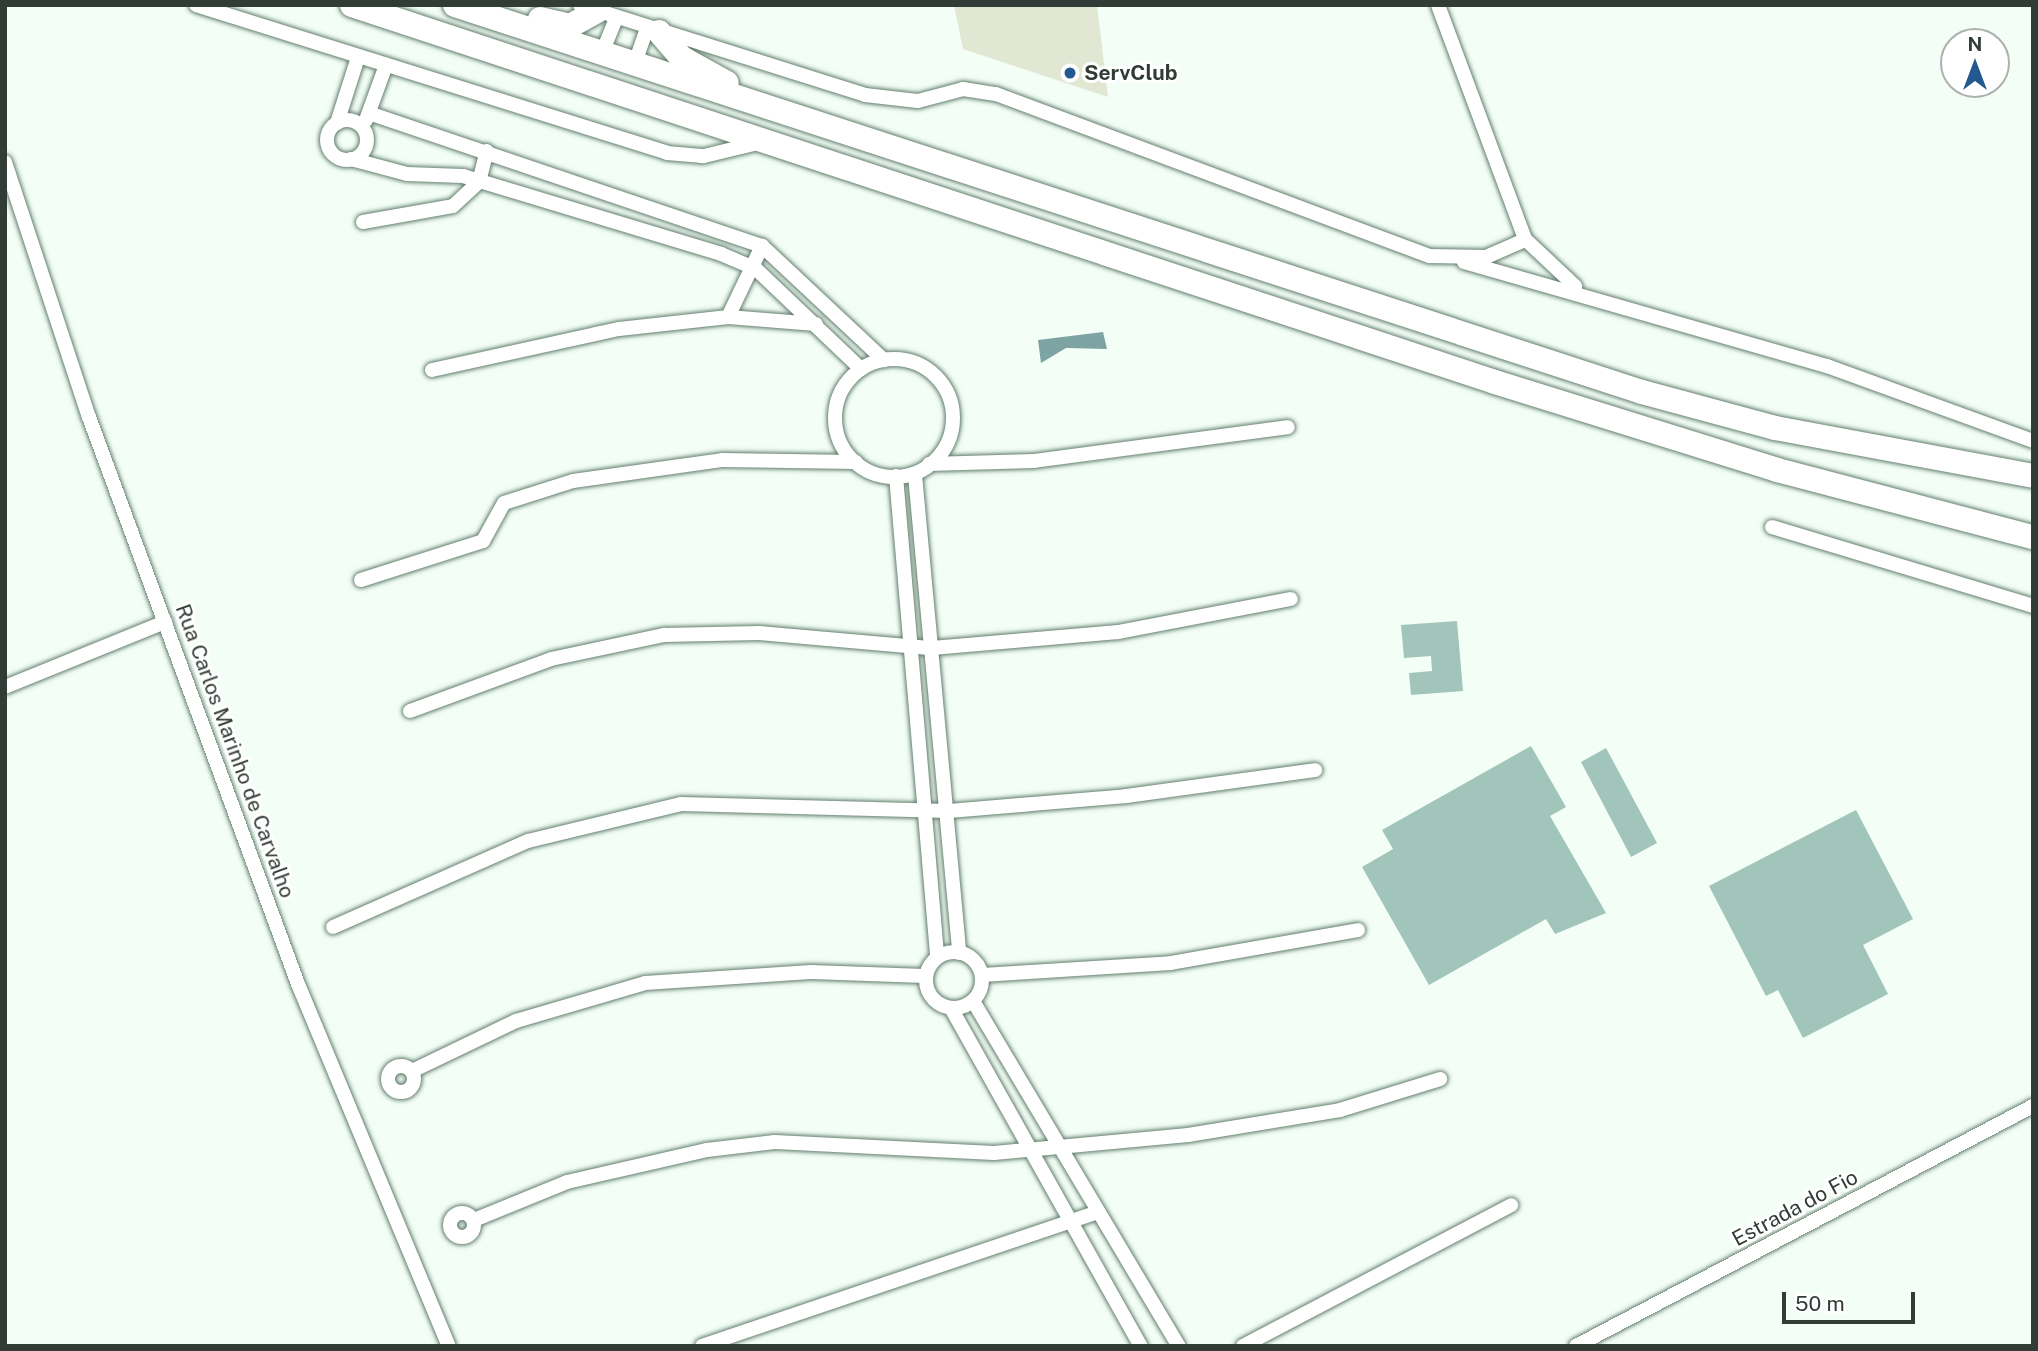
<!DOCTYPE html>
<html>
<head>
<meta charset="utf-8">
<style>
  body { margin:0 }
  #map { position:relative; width:2038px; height:1351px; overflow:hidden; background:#f2fef6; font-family:"Public Sans",sans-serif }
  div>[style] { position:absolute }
  .green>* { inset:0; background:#e1e7d2 }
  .water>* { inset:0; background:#7da3a2 }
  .building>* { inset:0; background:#a1c5bb }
  .roads { filter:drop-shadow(0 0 2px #637e6d) drop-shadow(0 0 2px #637e6d) }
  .minor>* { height:14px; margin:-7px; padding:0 7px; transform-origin:7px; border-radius:7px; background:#fff }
  .minor>.ring { margin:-7px; padding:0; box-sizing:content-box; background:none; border:14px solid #fff; border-radius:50% }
  .trunk>* { height:24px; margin:-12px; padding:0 12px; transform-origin:12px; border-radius:12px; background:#fff }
  .dots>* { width:19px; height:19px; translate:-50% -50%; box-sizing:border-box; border:4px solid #fff; border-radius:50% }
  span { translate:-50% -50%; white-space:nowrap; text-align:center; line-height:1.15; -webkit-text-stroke:6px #fff; paint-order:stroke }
  .poi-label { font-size:21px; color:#303c35; font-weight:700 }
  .left { translate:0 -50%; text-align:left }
  .street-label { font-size:21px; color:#303c35 }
  .frame { position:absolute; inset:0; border:7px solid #303c35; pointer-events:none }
  .north { position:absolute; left:1940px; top:28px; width:70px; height:70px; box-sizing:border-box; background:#fff; border:2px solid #acb1ae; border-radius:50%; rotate:0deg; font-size:19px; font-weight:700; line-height:28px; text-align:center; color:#303c35 }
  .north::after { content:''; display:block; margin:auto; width:24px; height:32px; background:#235891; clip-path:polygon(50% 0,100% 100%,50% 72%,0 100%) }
  .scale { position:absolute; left:1782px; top:1292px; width:133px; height:32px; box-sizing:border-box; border:4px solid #303c35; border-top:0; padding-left:9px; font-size:21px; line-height:24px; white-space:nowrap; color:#303c35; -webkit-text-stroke:5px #fff; paint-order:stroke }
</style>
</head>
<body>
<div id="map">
  <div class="green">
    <i style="clip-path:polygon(954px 5px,1097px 5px,1108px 97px,963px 49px)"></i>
  </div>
  <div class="water">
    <i style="clip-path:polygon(1103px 332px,1107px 349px,1066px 348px,1041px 363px,1038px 340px)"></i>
  </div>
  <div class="building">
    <i style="clip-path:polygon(1457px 621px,1463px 691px,1411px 695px,1409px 673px,1432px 671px,1431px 656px,1404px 658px,1401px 625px)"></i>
    <i style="clip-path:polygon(1531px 746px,1566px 807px,1550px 816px,1606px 913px,1555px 934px,1546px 919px,1429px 985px,1362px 867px,1393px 849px,1382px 830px)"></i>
    <i style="clip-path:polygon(1606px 748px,1657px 843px,1631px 857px,1581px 762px)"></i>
    <i style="clip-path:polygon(1856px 810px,1913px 919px,1863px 945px,1888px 994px,1803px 1038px,1778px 990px,1766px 996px,1709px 886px)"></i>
  </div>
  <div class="roads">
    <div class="minor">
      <i style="left:196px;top:5px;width:494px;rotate:17.4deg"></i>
      <i style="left:667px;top:153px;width:37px;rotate:5deg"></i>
      <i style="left:704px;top:156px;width:60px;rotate:-13.6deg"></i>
      <i style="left:580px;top:5px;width:299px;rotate:17.5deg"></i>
      <i style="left:865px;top:95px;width:53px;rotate:6.5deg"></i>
      <i style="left:918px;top:101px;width:47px;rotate:-14.9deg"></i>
      <i style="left:963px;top:89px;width:33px;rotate:9deg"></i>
      <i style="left:996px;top:94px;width:463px;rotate:20.5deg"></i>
      <i style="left:1430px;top:256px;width:56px;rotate:1deg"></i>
      <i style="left:1486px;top:257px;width:43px;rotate:-23.6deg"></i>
      <i style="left:1438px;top:5px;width:250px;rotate:69.6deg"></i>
      <i style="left:1525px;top:239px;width:69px;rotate:43.2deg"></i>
      <i style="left:602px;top:53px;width:38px;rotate:-68deg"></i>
      <i style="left:635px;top:63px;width:37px;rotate:-71deg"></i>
      <i style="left:369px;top:113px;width:415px;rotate:18.7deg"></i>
      <i style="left:762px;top:246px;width:167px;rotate:43.1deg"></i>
      <i style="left:366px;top:120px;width:59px;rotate:-70deg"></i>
      <i class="ring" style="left:327px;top:120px;width:26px;height:26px"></i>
      <i style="left:337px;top:123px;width:69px;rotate:-72.3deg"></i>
      <i style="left:351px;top:159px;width:58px;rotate:15deg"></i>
      <i style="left:407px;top:174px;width:56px;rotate:2deg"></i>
      <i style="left:463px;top:176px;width:270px;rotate:16.8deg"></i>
      <i style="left:721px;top:254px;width:38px;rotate:23deg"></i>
      <i style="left:756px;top:269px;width:145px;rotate:43.6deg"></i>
      <i style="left:5px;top:162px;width:268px;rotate:71.8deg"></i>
      <i style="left:89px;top:417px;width:604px;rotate:69.77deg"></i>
      <i style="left:298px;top:984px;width:392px;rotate:67.4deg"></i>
      <i style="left:363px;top:222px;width:91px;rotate:-10.1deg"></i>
      <i style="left:453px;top:206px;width:35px;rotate:-43deg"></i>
      <i style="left:479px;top:182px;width:32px;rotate:-76deg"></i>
      <i style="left:1464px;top:262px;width:378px;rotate:16deg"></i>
      <i style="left:1827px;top:366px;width:219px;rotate:20deg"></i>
      <i style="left:728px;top:317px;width:79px;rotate:-64.4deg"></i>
      <i class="ring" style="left:835px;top:359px;width:104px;height:104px"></i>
      <i style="left:432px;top:370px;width:191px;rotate:-12.4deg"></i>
      <i style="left:619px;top:329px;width:110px;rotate:-6.3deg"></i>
      <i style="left:728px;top:317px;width:88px;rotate:4.5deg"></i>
      <i style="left:929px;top:464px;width:105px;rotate:-1.6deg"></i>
      <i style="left:1034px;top:461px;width:256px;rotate:-7.6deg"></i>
      <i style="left:915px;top:475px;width:480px;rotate:84.7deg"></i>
      <i style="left:896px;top:476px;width:483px;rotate:85.1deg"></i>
      <i style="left:1772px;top:527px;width:273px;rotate:16.8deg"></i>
      <i style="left:361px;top:580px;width:128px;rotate:-17.7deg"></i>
      <i style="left:483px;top:541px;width:43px;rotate:-61.1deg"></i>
      <i style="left:504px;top:503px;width:72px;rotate:-17.7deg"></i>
      <i style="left:573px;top:481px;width:150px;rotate:-8deg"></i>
      <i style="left:722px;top:460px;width:134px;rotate:0.9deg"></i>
      <i style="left:5px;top:687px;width:173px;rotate:-22.1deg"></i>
      <i style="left:410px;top:711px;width:150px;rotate:-20.2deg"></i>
      <i style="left:551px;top:659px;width:116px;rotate:-12deg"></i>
      <i style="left:664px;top:635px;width:95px;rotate:-1.2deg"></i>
      <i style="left:759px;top:633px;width:174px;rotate:5deg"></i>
      <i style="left:932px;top:648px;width:187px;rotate:-4.9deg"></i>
      <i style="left:1118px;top:632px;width:176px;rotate:-10.8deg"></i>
      <i style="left:333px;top:927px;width:213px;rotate:-23.8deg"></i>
      <i style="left:528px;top:841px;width:157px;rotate:-13.6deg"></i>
      <i style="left:681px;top:804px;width:268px;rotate:1.5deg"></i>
      <i style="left:949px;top:811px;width:178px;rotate:-4.8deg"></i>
      <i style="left:1126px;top:796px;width:191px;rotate:-7.8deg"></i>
      <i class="ring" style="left:926px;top:952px;width:42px;height:42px"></i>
      <i style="left:982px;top:975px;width:189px;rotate:-3.6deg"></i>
      <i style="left:1171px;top:963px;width:190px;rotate:-10deg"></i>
      <i style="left:973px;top:1001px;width:402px;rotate:59.2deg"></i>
      <i style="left:951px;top:1008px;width:388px;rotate:60.7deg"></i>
      <i class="ring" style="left:388px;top:1066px;width:12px;height:12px"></i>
      <i style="left:412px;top:1071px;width:115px;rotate:-25.7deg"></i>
      <i style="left:516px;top:1021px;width:134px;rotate:-16.4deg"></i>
      <i style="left:645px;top:983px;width:166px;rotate:-3.8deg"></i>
      <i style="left:811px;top:972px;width:114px;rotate:2deg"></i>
      <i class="ring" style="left:450px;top:1213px;width:10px;height:10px"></i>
      <i style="left:474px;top:1220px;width:100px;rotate:-22.2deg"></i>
      <i style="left:567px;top:1182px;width:144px;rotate:-12.9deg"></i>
      <i style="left:707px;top:1150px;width:68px;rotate:-6.7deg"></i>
      <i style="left:775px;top:1142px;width:219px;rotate:2.9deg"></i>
      <i style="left:994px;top:1153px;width:195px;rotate:-5.3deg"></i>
      <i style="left:1188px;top:1135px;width:154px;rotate:-9.3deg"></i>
      <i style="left:1340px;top:1110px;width:105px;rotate:-17.2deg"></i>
      <i style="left:702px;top:1346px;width:417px;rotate:-18.7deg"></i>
      <i style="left:1243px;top:1346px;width:303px;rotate:-27.7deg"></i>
      <i style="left:1576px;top:1346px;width:516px;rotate:-27.71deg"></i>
    </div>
    <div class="trunk">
      <i style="left:352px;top:5px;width:1204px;rotate:18.25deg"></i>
      <i style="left:1495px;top:382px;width:295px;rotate:17.3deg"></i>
      <i style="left:1777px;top:470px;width:265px;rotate:14.7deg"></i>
      <i style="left:455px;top:5px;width:1248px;rotate:18.06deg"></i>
      <i style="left:1642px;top:392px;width:138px;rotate:15.1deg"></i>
      <i style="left:1775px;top:428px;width:262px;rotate:10.5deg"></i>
      <i style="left:540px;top:19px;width:31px;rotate:13deg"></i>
      <i style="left:570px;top:26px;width:31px;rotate:-29deg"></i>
      <i style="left:659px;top:32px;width:35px;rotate:49deg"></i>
      <i style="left:682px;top:58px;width:51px;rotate:29.1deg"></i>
    </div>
  </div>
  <div class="dots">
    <i style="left:1070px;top:73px;background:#235891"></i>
  </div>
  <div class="poi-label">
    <span class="left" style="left:1084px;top:73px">ServClub</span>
  </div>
  <div class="street-label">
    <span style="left:235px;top:751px;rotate:70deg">Rua Carlos Marinho de Carvalho</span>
    <span style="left:1795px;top:1208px;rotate:-28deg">Estrada do Fio</span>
  </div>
  <div class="frame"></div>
  <div class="north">N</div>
  <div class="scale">50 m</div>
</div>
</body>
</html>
